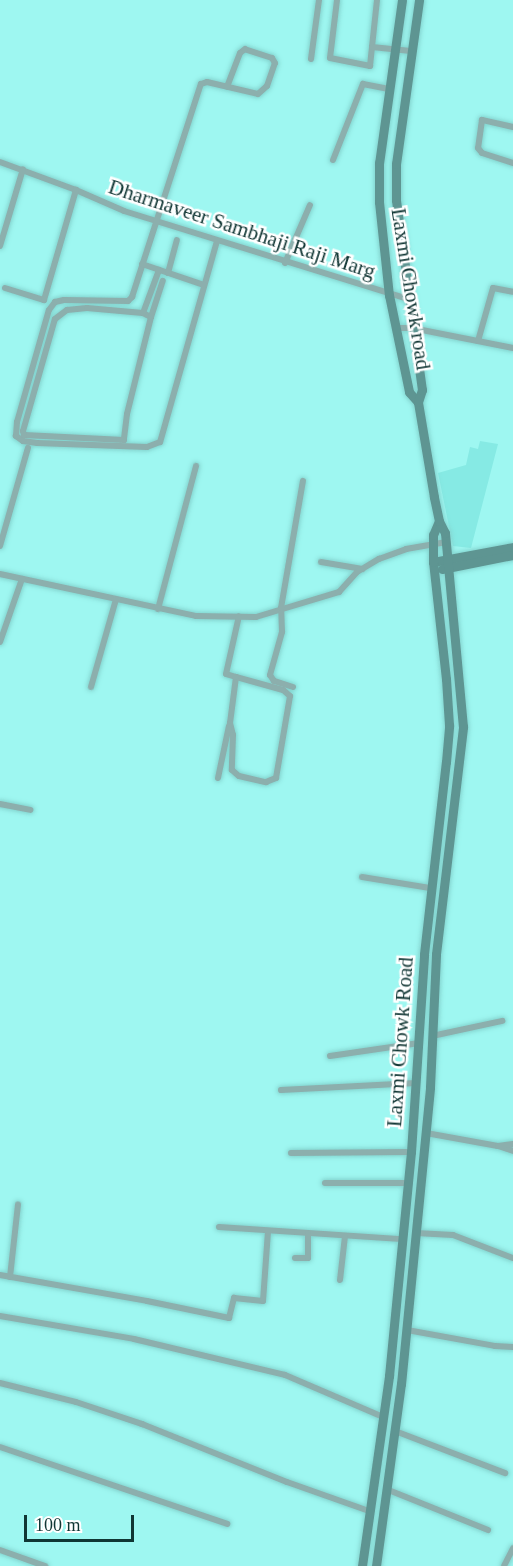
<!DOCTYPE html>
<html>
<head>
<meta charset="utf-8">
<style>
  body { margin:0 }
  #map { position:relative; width:513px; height:1566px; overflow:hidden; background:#9ef7f1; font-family:"Times New Roman",serif }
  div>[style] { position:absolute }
  .built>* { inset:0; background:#86eae4 }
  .roads { filter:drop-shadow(0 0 2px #84d4cf) drop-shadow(0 0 2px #84d4cf) }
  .street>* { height:6px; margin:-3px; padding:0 3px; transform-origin:3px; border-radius:3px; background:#8cafad }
  .secondary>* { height:9px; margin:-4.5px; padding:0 4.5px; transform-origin:4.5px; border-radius:4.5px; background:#5e9592 }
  span { translate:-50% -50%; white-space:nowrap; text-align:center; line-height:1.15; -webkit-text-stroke:5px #fff; paint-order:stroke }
  .street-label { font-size:21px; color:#103634 }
  .scale { position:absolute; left:24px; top:1515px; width:110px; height:27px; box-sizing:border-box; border:3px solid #103634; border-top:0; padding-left:8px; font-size:18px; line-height:21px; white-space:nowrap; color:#103634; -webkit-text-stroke:4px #fff; paint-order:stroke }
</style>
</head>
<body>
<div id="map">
  <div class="built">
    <i style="clip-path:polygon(480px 441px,498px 444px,471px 548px,453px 546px,438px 473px,466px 465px,470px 447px,478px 449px)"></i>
  </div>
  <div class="roads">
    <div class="street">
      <i style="left:337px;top:0;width:58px;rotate:96.9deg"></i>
      <i style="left:330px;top:58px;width:41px;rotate:11.3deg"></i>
      <i style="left:370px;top:66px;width:19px;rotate:-84deg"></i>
      <i style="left:377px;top:0;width:47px;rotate:96.1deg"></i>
      <i style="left:372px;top:47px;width:39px;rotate:6deg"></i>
      <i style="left:311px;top:59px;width:60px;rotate:-82.3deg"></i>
      <i style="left:513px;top:127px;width:32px;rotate:-167deg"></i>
      <i style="left:482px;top:120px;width:28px;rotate:98deg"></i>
      <i style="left:478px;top:148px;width:6px;rotate:51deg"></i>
      <i style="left:482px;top:153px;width:33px;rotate:18deg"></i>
      <i style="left:333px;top:160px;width:82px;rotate:-68.5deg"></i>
      <i style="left:363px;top:84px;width:25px;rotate:11deg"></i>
      <i style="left:0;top:162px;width:81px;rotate:20.2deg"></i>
      <i style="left:76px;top:190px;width:52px;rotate:23.6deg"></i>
      <i style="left:124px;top:211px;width:297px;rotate:17.2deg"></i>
      <i style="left:217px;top:241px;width:209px;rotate:105.8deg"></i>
      <i style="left:160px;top:442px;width:14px;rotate:159deg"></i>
      <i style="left:147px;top:447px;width:110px;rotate:-177.9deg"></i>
      <i style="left:37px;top:443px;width:14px;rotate:-172deg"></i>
      <i style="left:23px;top:441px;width:9px;rotate:-144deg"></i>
      <i style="left:16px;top:436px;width:14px;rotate:-86deg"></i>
      <i style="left:17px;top:422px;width:116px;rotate:-74.1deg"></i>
      <i style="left:49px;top:310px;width:10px;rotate:-53deg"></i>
      <i style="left:55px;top:302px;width:9px;rotate:-13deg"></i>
      <i style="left:64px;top:300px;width:64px;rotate:0.9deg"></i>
      <i style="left:128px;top:301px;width:6px;rotate:-45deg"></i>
      <i style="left:132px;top:297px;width:224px;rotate:-72.1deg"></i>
      <i style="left:201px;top:84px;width:6px;rotate:-18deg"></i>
      <i style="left:207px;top:82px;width:52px;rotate:13.2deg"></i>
      <i style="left:258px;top:94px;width:12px;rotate:-42deg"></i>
      <i style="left:267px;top:86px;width:24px;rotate:-71deg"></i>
      <i style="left:275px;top:63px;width:6px;rotate:-121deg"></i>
      <i style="left:272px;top:58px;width:28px;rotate:-162deg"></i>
      <i style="left:245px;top:49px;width:6px;rotate:141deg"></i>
      <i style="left:240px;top:53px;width:36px;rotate:111deg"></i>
      <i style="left:0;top:246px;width:80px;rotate:-73.4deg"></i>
      <i style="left:285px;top:263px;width:63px;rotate:-66.7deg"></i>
      <i style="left:142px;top:264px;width:65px;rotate:18.7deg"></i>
      <i style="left:168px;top:273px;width:34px;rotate:-75deg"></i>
      <i style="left:5px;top:288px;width:41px;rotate:17.1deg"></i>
      <i style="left:44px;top:300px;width:115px;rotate:-73.8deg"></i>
      <i style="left:143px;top:313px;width:9px;rotate:27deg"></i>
      <i style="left:151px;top:317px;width:100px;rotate:103.9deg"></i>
      <i style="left:127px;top:414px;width:26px;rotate:97deg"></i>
      <i style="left:124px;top:440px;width:100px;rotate:-177.1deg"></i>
      <i style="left:24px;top:435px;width:4px;rotate:-104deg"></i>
      <i style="left:23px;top:431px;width:116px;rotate:-74.1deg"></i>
      <i style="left:55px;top:319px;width:15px;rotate:-37deg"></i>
      <i style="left:67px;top:310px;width:20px;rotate:-6deg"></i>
      <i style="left:87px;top:308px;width:56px;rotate:5.1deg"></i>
      <i style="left:143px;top:313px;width:46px;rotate:-69.6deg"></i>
      <i style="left:151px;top:317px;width:38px;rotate:-72deg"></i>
      <i style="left:396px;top:328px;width:16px"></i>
      <i style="left:412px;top:328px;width:103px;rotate:11.2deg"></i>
      <i style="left:478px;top:341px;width:55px;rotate:-74.2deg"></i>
      <i style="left:493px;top:288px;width:20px;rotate:11deg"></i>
      <i style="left:0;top:546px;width:102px;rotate:-74.1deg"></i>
      <i style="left:321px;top:562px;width:42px;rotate:9.7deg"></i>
      <i style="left:0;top:574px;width:200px;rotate:12.1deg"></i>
      <i style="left:196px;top:616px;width:60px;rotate:1deg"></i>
      <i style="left:256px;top:617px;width:87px;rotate:-16.8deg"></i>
      <i style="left:339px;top:592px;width:27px;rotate:-48deg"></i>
      <i style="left:357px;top:572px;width:26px;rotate:-31deg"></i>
      <i style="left:379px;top:559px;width:29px;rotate:-20deg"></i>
      <i style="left:406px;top:549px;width:41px;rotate:-9.9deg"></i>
      <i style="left:158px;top:609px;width:148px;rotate:-75.1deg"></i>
      <i style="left:0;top:642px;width:67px;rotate:-70.8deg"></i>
      <i style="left:236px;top:677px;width:46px;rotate:97.4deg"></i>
      <i style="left:230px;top:723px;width:12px;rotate:76deg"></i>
      <i style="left:233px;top:735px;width:35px;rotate:92deg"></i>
      <i style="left:232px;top:770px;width:9px;rotate:41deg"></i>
      <i style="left:239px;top:776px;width:28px;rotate:13deg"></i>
      <i style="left:266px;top:782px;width:11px;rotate:-22deg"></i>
      <i style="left:276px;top:778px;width:83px;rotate:-80.3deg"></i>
      <i style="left:290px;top:696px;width:9px;rotate:-139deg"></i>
      <i style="left:283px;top:690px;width:49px;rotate:-164.5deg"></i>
      <i style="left:236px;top:677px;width:10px;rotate:-163deg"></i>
      <i style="left:226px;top:674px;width:59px;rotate:-77.4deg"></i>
      <i style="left:91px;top:687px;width:91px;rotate:-74.1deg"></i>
      <i style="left:293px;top:687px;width:20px;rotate:-162deg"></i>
      <i style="left:274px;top:681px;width:7px;rotate:-124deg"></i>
      <i style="left:270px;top:675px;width:45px;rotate:-74.4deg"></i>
      <i style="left:282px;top:632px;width:24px;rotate:-92deg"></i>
      <i style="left:281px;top:608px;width:129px;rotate:-80.2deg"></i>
      <i style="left:218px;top:778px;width:53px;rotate:-78.1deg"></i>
      <i style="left:0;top:804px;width:31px;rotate:11deg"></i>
      <i style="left:362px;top:877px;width:69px;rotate:9.2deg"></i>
      <i style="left:432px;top:1036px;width:72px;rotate:-12.1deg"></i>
      <i style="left:330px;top:1056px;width:90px;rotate:-8.3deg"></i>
      <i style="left:281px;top:1090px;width:135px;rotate:-3deg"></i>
      <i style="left:426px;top:1133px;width:73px;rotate:10.2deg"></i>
      <i style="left:498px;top:1146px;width:16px;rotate:18deg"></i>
      <i style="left:498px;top:1146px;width:15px;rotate:-8deg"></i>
      <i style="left:291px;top:1153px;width:120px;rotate:-0.5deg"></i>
      <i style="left:325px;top:1183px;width:83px"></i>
      <i style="left:219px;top:1227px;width:183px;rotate:3.8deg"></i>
      <i style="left:416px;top:1233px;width:37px;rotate:3deg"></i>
      <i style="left:453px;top:1235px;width:64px;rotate:21deg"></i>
      <i style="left:295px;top:1258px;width:13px"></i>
      <i style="left:308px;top:1258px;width:24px;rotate:-90deg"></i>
      <i style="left:0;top:1275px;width:149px;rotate:10deg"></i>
      <i style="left:147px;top:1301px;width:84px;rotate:11.7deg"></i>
      <i style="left:229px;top:1318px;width:21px;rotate:-76deg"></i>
      <i style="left:234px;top:1298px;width:29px;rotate:6deg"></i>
      <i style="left:263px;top:1301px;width:69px;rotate:-85.9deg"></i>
      <i style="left:10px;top:1277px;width:73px;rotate:-83.7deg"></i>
      <i style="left:340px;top:1280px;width:44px;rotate:-83.5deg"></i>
      <i style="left:0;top:1316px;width:136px;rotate:9.7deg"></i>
      <i style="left:134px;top:1339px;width:155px;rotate:13.4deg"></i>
      <i style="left:285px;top:1375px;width:107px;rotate:23.2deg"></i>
      <i style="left:407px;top:1330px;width:89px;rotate:10.3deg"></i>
      <i style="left:495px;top:1346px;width:18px;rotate:3deg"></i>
      <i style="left:0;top:1383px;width:78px;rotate:14deg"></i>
      <i style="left:76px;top:1402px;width:70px;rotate:18.4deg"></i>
      <i style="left:142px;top:1424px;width:156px;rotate:21.8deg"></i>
      <i style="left:287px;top:1482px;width:87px;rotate:19.5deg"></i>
      <i style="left:395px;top:1431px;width:118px;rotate:20.9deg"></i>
      <i style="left:0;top:1447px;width:240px;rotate:18.7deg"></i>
      <i style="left:386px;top:1489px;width:110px;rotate:21.9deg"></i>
      <i style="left:0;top:1550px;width:48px;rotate:19.6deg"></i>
      <i style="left:504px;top:1566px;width:20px;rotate:-63deg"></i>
    </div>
    <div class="secondary">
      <i style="left:402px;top:0;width:165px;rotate:98deg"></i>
      <i style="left:379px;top:163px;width:39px;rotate:90deg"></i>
      <i style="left:379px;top:202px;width:94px;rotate:83.9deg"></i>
      <i style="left:389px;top:295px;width:99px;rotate:78.3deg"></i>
      <i style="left:409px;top:392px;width:13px;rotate:48deg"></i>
      <i style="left:433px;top:562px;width:81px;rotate:-10.6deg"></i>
      <i style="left:442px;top:569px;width:72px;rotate:-11.2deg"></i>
      <i style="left:362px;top:1566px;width:192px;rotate:-81.9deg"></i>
      <i style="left:389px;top:1376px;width:225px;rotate:-84.4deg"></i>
      <i style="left:411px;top:1152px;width:198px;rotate:-86.2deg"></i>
      <i style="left:424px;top:954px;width:193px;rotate:-83.5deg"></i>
      <i style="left:446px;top:762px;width:37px;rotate:-85deg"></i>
      <i style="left:449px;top:725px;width:46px;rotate:-93.7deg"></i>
      <i style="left:446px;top:679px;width:118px;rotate:-96.3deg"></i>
      <i style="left:433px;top:562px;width:27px;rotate:-90deg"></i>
      <i style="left:433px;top:535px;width:15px;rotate:-67deg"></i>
      <i style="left:376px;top:1566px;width:184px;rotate:-82.2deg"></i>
      <i style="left:401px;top:1384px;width:298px;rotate:-84.4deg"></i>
      <i style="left:430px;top:1087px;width:133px;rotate:-87.4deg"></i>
      <i style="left:436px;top:954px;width:229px;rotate:-83.2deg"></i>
      <i style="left:463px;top:727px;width:195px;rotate:-95.3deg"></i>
      <i style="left:445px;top:533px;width:13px;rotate:-117deg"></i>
      <i style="left:439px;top:521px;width:25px;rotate:-102deg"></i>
      <i style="left:434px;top:497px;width:96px;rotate:-99.6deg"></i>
      <i style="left:418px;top:402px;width:13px;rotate:-72deg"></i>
      <i style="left:422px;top:390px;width:192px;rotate:-97.8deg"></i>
      <i style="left:396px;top:200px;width:36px;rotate:-90deg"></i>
      <i style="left:396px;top:164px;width:166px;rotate:-82deg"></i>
    </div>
  </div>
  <div class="street-label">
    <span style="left:242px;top:229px;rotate:18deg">Dharmaveer Sambhaji Raji Marg</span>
    <span style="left:411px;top:289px;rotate:81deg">Laxmi Chowk road</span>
    <span style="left:400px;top:1042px;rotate:-86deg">Laxmi Chowk Road</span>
  </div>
  <div class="scale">100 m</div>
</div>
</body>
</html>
